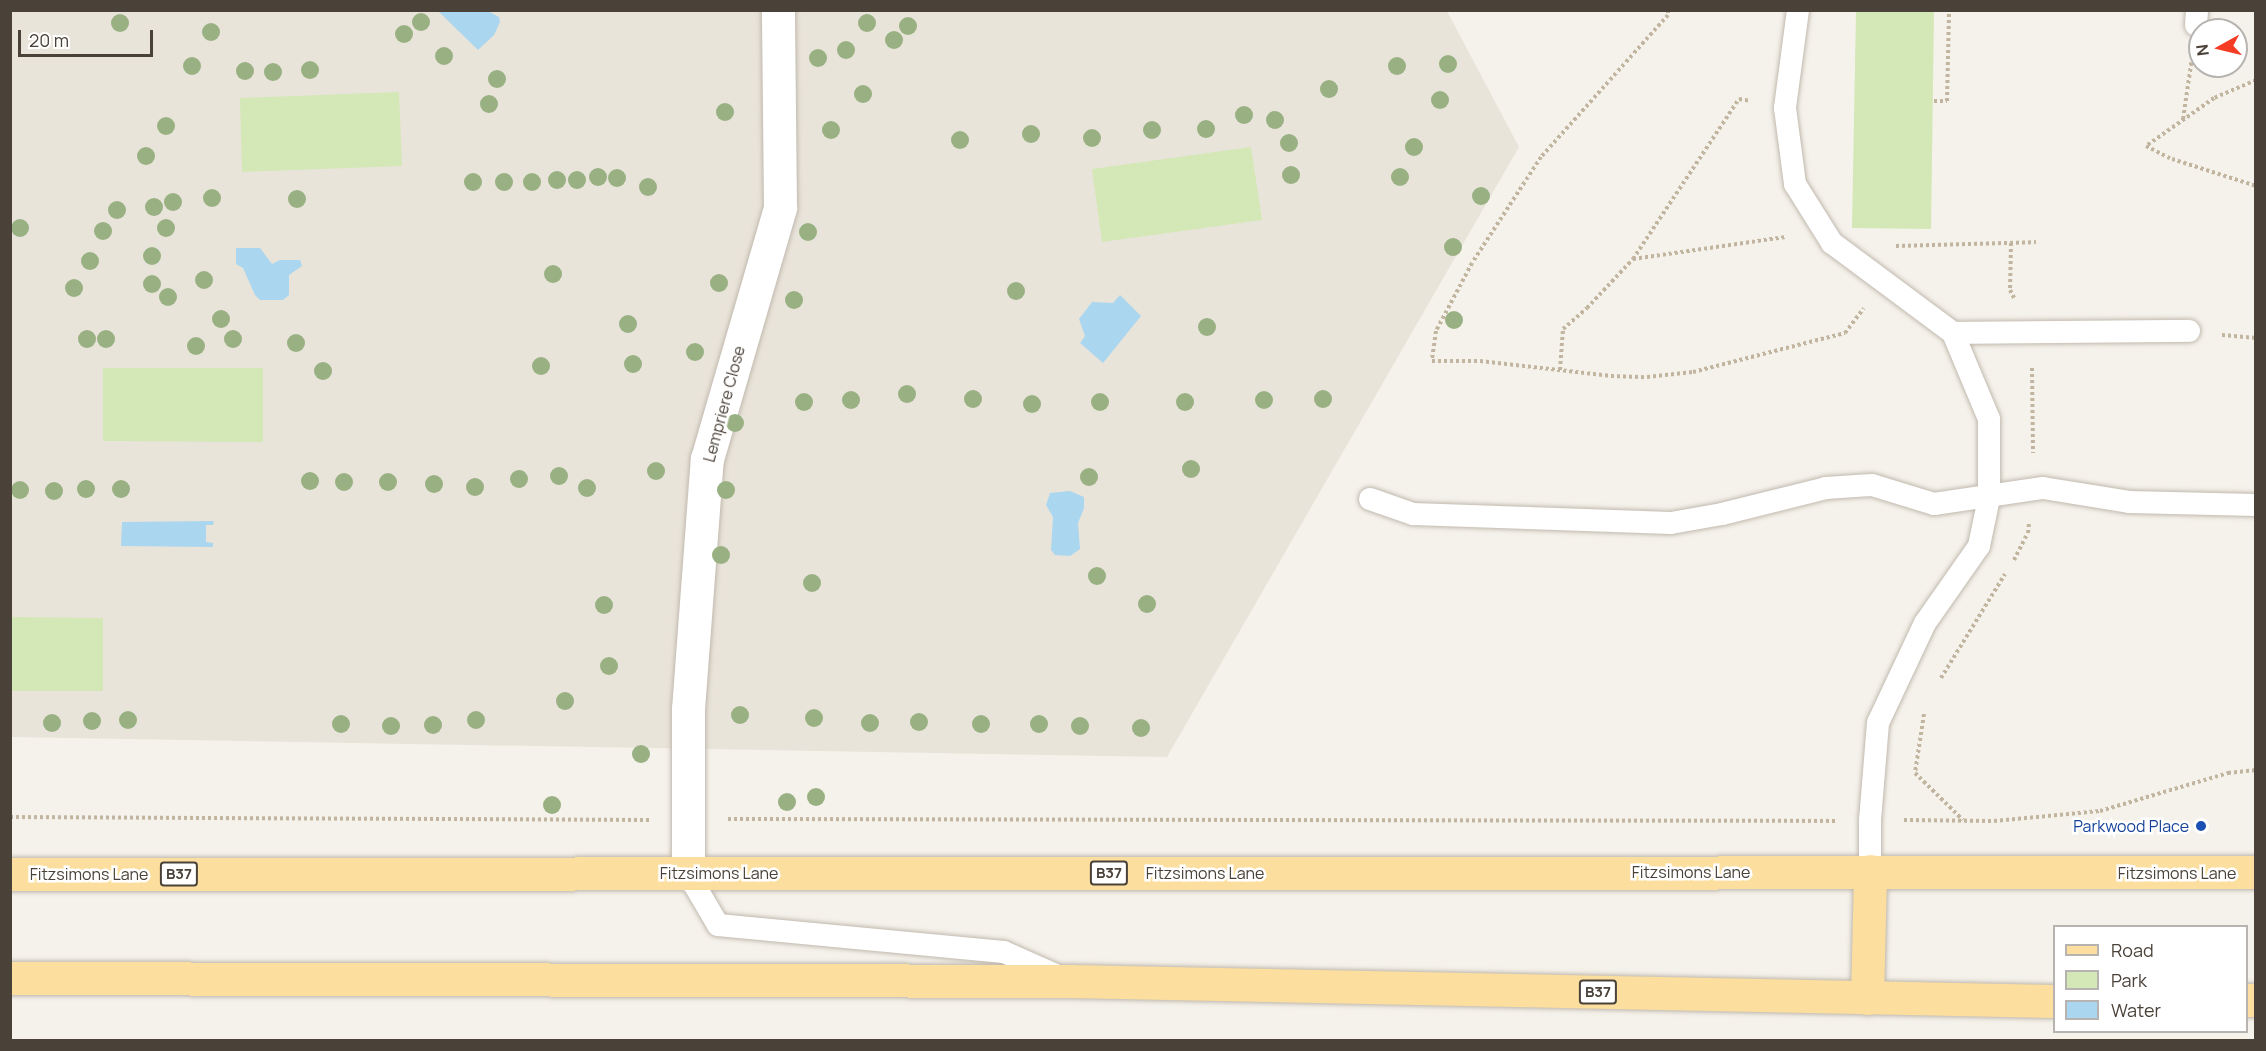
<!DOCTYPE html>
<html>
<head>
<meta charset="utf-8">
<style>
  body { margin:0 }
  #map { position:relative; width:2266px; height:1051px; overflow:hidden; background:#f5f2eb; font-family:Manrope,sans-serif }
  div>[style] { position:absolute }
  .residential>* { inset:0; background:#e9e4da }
  .green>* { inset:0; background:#d3e8b6 }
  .water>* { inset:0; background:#aad6ef }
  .path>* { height:4px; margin-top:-2px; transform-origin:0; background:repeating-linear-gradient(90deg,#c2b59f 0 3px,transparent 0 6px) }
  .roads { filter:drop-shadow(0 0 2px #c1b9ae) drop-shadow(0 0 2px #c1b9ae) }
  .lane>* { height:22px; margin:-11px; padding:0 11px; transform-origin:11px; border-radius:11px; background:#fff }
  .street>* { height:33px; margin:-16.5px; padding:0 16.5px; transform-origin:16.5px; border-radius:16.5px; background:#fff }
  .primary>* { height:33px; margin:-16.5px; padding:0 16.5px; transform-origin:16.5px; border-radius:16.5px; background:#fcde9e }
  .trees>* { width:18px; height:18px; margin:-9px; border-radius:50%; background:#99b182 }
  .dots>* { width:16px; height:16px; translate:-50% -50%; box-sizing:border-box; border:3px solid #fff; border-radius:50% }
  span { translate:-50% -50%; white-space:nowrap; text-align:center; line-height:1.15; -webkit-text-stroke:5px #fff; paint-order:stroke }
  .shield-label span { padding:2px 4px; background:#fff; border:2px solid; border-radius:4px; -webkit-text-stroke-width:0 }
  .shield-label { font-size:15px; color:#4a4239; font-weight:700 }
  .street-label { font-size:16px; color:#4a4239 }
  .transit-label { font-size:16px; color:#164399 }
  .right { translate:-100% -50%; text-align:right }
  .frame { position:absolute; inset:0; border:12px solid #4a4239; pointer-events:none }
  .legend { position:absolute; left:2053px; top:925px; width:195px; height:108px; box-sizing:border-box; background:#fff; border:2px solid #b7b3b0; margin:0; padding:8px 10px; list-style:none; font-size:18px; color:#4a4239 }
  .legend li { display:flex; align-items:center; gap:12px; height:30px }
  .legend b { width:30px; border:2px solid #b7b3b0 }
  .north { position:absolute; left:2188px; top:18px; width:60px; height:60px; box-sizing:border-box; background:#fff; border:2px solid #b7b3b0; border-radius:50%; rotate:262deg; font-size:16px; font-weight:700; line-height:24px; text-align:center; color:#4a4239 }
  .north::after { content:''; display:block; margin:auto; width:21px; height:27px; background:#f53b23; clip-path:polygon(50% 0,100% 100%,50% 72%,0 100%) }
  .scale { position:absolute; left:18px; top:30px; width:135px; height:27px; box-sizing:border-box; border:3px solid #4a4239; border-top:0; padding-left:8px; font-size:18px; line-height:21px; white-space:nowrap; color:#4a4239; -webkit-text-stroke:4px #fff; paint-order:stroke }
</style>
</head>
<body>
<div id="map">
  <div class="residential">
    <i style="clip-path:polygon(11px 11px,1447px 11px,1519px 147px,1167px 757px,11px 737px)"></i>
  </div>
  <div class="green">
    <i style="clip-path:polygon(1856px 11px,1934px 11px,1931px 229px,1852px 228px)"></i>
    <i style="clip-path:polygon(399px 92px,402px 166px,242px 172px,240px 98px)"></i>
    <i style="clip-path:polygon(1251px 147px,1262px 220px,1102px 242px,1092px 169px)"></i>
    <i style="clip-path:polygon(103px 368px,263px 368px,263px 442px,103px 441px)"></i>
    <i style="clip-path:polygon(11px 617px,103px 618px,103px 691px,11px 691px)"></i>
  </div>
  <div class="water">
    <i style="clip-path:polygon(438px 11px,488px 11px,499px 17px,500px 22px,494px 35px,478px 50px)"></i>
    <i style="clip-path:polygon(236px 248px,260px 248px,272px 264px,280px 260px,300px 260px,302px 266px,289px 275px,289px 295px,283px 300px,260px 300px,255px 295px,243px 268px,236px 264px)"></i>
    <i style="clip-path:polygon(1120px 295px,1141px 316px,1103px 363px,1080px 343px,1085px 336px,1079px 319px,1092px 302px,1113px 303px)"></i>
    <i style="clip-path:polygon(1070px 491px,1084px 497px,1084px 508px,1078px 523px,1080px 549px,1070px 556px,1055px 555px,1051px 550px,1053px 517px,1046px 505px,1050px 493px)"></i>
    <i style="clip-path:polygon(214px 521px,213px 525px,206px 525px,206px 542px,213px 543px,213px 547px,121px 546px,122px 522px)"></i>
  </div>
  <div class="path">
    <i style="left:1668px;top:10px;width:5px;rotate:90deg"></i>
    <i style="left:1668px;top:15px;width:191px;rotate:131.8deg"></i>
    <i style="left:1541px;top:157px;width:126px;rotate:123.1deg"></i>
    <i style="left:1472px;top:263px;width:77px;rotate:117.9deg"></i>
    <i style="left:1436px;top:331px;width:30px;rotate:98deg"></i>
    <i style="left:1432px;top:361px;width:48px"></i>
    <i style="left:1480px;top:361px;width:132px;rotate:6.5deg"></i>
    <i style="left:1611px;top:376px;width:36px;rotate:2deg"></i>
    <i style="left:1647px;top:377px;width:46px;rotate:-6.2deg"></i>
    <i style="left:1693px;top:372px;width:157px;rotate:-14.4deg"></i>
    <i style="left:1845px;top:333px;width:31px;rotate:-53deg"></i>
    <i style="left:2256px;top:80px;width:46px;rotate:156.8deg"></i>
    <i style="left:2214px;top:98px;width:83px;rotate:144.8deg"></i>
    <i style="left:2146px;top:146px;width:29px;rotate:27deg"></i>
    <i style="left:2172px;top:159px;width:88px;rotate:17.8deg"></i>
    <i style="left:1934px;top:101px;width:13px"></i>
    <i style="left:1947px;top:101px;width:91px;rotate:-88.7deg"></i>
    <i style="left:2183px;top:119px;width:62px;rotate:-81.6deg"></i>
    <i style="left:2011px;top:243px;width:47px;rotate:91.2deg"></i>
    <i style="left:2010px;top:290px;width:9px;rotate:63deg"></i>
    <i style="left:1896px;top:246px;width:140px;rotate:-1.6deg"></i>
    <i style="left:1633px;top:259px;width:155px;rotate:-8.2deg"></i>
    <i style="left:2222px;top:335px;width:34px;rotate:5deg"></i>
    <i style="left:2032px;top:368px;width:85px;rotate:89.3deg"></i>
    <i style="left:1560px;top:370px;width:41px;rotate:-85.8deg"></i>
    <i style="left:1563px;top:329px;width:32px;rotate:-41deg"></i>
    <i style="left:1587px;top:308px;width:67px;rotate:-46.8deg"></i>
    <i style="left:1633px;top:259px;width:192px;rotate:-56.5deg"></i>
    <i style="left:1739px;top:99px;width:12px;rotate:9deg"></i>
    <i style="left:2014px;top:560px;width:30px;rotate:-63deg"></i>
    <i style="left:2028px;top:533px;width:9px;rotate:-84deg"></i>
    <i style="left:1941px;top:678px;width:122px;rotate:-58.4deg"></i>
    <i style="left:1924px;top:714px;width:60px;rotate:98.7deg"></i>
    <i style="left:1915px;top:773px;width:67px;rotate:44.4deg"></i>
    <i style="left:10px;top:817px;width:639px;rotate:0.27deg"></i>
    <i style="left:728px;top:819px;width:1109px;rotate:0.1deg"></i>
    <i style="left:1904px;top:820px;width:90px;rotate:0.6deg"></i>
    <i style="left:1994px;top:821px;width:106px;rotate:-5.4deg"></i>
    <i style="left:2100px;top:811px;width:134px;rotate:-16.5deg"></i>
    <i style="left:2228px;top:773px;width:28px;rotate:-6deg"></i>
  </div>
  <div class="roads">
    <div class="lane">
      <i style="left:1798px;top:10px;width:99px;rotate:97.6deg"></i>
      <i style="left:1785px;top:108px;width:77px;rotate:82.5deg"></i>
      <i style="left:1795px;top:184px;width:70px;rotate:57.9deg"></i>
      <i style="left:1832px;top:243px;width:151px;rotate:36.6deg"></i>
      <i style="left:1953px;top:333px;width:93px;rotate:67.3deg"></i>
      <i style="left:1989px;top:419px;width:79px;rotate:90deg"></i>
      <i style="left:1989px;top:498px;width:49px;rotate:101.8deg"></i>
      <i style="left:1979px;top:546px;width:94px;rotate:125deg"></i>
      <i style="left:1925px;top:623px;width:110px;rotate:115.2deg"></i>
      <i style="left:1878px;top:723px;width:97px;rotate:94.7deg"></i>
      <i style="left:1870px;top:820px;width:51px;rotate:90deg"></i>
      <i style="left:2196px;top:25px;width:15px;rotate:-86deg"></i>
      <i style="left:1953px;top:333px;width:236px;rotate:-0.5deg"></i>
      <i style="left:1370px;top:499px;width:46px;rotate:19.2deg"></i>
      <i style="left:1413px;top:514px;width:258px;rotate:2deg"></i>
      <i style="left:1671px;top:523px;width:52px;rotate:-10deg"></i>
      <i style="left:1722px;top:514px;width:107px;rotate:-14deg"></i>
      <i style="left:1826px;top:488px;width:46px;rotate:-3.7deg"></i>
      <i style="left:1872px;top:485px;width:65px;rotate:17deg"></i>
      <i style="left:1934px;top:504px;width:110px;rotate:-8.4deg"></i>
      <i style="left:2043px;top:488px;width:87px;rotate:9.2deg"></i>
      <i style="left:2129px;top:502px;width:127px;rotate:1.4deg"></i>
      <i style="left:688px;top:874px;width:59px;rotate:59.5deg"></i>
      <i style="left:718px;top:925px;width:287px;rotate:5.4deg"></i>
      <i style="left:1004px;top:952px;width:61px;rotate:24.1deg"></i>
    </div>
    <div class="street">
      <i style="left:688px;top:874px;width:165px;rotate:-90deg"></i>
      <i style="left:688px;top:709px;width:251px;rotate:-85.7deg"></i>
      <i style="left:707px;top:459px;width:262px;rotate:-73.8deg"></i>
      <i style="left:780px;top:207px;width:197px;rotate:-90.6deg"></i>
    </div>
    <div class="primary">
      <i style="left:10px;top:874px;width:2246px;rotate:-0.05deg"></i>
      <i style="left:10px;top:978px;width:1060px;rotate:0.16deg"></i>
      <i style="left:1070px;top:981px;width:984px;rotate:1.16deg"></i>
      <i style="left:1867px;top:998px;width:127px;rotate:-88.6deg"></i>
      <i style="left:2246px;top:1000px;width:10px"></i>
    </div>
  </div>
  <div class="trees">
    <i style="left:421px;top:22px"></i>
    <i style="left:120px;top:23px"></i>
    <i style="left:867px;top:23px"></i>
    <i style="left:908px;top:26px"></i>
    <i style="left:211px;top:32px"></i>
    <i style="left:404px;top:34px"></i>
    <i style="left:894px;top:40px"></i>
    <i style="left:846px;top:50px"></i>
    <i style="left:444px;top:56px"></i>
    <i style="left:818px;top:58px"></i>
    <i style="left:1448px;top:64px"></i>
    <i style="left:192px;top:66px"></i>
    <i style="left:1397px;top:66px"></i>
    <i style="left:310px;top:70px"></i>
    <i style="left:245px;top:71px"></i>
    <i style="left:273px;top:72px"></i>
    <i style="left:497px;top:79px"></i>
    <i style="left:1329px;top:89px"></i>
    <i style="left:863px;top:94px"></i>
    <i style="left:1440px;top:100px"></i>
    <i style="left:489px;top:104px"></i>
    <i style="left:725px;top:112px"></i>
    <i style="left:1244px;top:115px"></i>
    <i style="left:1275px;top:120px"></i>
    <i style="left:166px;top:126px"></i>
    <i style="left:1206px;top:129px"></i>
    <i style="left:831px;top:130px"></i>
    <i style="left:1152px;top:130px"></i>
    <i style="left:1031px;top:134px"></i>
    <i style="left:1092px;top:138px"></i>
    <i style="left:960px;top:140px"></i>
    <i style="left:1289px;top:143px"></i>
    <i style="left:1414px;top:147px"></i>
    <i style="left:146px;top:156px"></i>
    <i style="left:1291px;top:175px"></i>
    <i style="left:598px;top:177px"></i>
    <i style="left:1400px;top:177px"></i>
    <i style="left:617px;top:178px"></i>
    <i style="left:557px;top:180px"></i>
    <i style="left:577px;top:180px"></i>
    <i style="left:473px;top:182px"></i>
    <i style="left:504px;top:182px"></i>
    <i style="left:532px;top:182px"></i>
    <i style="left:648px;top:187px"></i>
    <i style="left:1481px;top:196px"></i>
    <i style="left:212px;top:198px"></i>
    <i style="left:297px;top:199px"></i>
    <i style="left:173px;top:202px"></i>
    <i style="left:154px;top:207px"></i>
    <i style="left:117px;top:210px"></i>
    <i style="left:20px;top:228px"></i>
    <i style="left:166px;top:228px"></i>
    <i style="left:103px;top:231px"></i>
    <i style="left:808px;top:232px"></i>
    <i style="left:1453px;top:247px"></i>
    <i style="left:152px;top:256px"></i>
    <i style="left:90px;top:261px"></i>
    <i style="left:553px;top:274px"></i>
    <i style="left:204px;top:280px"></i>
    <i style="left:719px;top:283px"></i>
    <i style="left:152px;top:284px"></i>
    <i style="left:74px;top:288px"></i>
    <i style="left:1016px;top:291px"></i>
    <i style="left:168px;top:297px"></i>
    <i style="left:794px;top:300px"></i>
    <i style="left:221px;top:319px"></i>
    <i style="left:1454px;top:320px"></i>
    <i style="left:628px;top:324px"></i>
    <i style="left:1207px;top:327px"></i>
    <i style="left:87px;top:339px"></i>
    <i style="left:106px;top:339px"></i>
    <i style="left:233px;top:339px"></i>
    <i style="left:296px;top:343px"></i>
    <i style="left:196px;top:346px"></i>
    <i style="left:695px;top:352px"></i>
    <i style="left:633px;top:364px"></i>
    <i style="left:541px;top:366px"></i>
    <i style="left:323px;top:371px"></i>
    <i style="left:907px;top:394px"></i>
    <i style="left:973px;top:399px"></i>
    <i style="left:1323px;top:399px"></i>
    <i style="left:851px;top:400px"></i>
    <i style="left:1264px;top:400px"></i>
    <i style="left:804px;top:402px"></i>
    <i style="left:1100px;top:402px"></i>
    <i style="left:1185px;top:402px"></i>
    <i style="left:1032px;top:404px"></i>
    <i style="left:735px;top:423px"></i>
    <i style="left:1191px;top:469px"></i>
    <i style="left:656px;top:471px"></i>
    <i style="left:559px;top:476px"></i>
    <i style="left:1089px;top:477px"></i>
    <i style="left:519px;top:479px"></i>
    <i style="left:310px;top:481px"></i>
    <i style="left:344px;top:482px"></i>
    <i style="left:388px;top:482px"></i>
    <i style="left:434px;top:484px"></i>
    <i style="left:475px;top:487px"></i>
    <i style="left:587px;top:488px"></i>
    <i style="left:86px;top:489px"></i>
    <i style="left:121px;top:489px"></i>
    <i style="left:20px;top:490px"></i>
    <i style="left:726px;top:490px"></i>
    <i style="left:54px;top:491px"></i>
    <i style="left:721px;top:555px"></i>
    <i style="left:1097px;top:576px"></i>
    <i style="left:812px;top:583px"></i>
    <i style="left:1147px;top:604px"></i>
    <i style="left:604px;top:605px"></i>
    <i style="left:609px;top:666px"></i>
    <i style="left:565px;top:701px"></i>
    <i style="left:740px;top:715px"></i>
    <i style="left:814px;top:718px"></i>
    <i style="left:128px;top:720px"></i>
    <i style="left:476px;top:720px"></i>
    <i style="left:92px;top:721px"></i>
    <i style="left:919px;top:722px"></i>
    <i style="left:52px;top:723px"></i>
    <i style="left:870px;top:723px"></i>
    <i style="left:341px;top:724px"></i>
    <i style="left:981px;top:724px"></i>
    <i style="left:1039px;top:724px"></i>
    <i style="left:433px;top:725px"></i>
    <i style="left:391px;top:726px"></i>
    <i style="left:1080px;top:726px"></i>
    <i style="left:1141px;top:728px"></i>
    <i style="left:641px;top:754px"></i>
    <i style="left:816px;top:797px"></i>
    <i style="left:787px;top:802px"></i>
    <i style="left:552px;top:805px"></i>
  </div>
  <div class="dots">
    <i style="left:2201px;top:826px;background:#1a4fb4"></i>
  </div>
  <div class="shield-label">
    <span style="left:1109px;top:873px">B37</span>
    <span style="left:179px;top:874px">B37</span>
    <span style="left:1598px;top:992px">B37</span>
  </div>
  <div class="street-label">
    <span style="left:724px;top:404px;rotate:-75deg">Lempriere Close</span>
    <span style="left:1691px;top:872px">Fitzsimons Lane</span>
    <span style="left:719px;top:873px">Fitzsimons Lane</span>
    <span style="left:1205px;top:873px">Fitzsimons Lane</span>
    <span style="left:2177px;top:873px">Fitzsimons Lane</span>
    <span style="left:89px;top:874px">Fitzsimons Lane</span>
  </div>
  <div class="transit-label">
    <span class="right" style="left:2189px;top:826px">Parkwood Place</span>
  </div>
  <div class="frame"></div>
  <ul class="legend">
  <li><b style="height:8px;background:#fcde9e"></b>Road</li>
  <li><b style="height:16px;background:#d3e8b6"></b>Park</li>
  <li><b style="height:16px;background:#aad6ef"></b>Water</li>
  </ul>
  <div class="north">N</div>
  <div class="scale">20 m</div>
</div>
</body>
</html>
